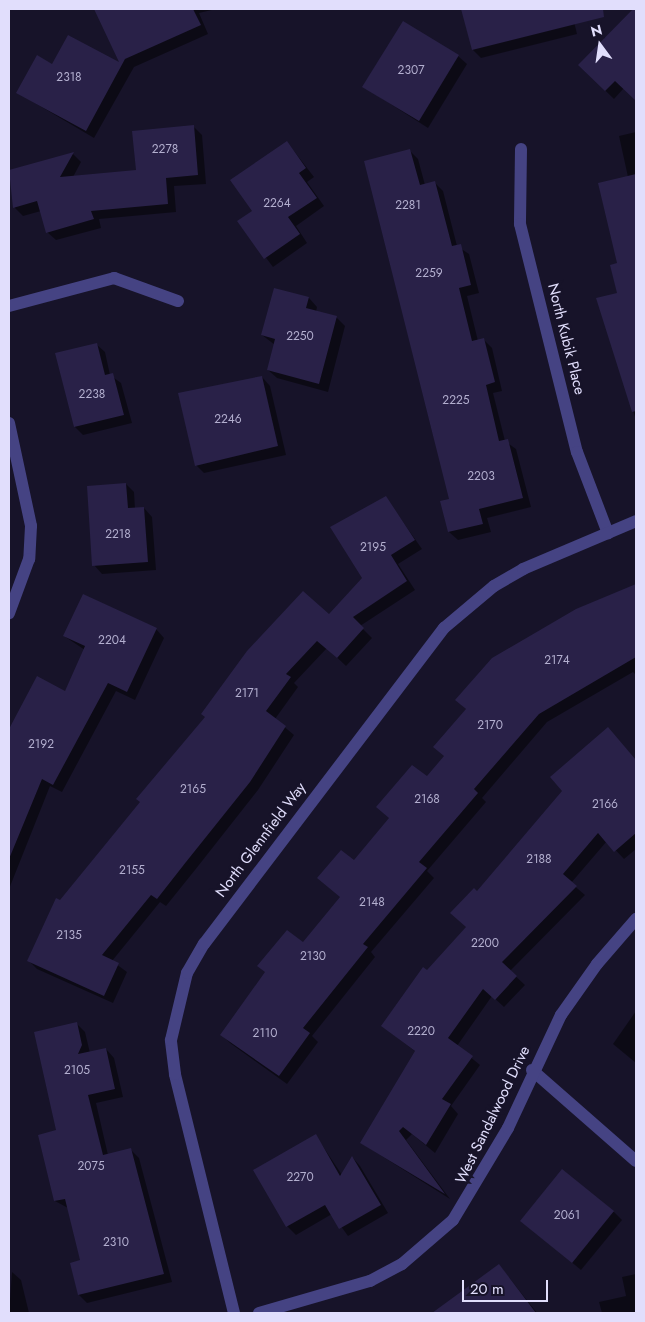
<!DOCTYPE html>
<html>
<head>
<meta charset="utf-8">
<style>
  body { margin:0 }
  #map { position:relative; width:645px; height:1322px; overflow:hidden; background:#171329; font-family:Jost,sans-serif }
  div>[style] { position:absolute }
  .shadow>* { inset:0; background:#0007 }
  .building>* { inset:0; background:#292148 }
  .street>* { height:12px; margin:-6px; padding:0 6px; transform-origin:6px; border-radius:6px; background:#454383 }
  span { translate:-50% -50%; white-space:nowrap; text-align:center; line-height:1.15; -webkit-text-stroke:4.5px #171329; paint-order:stroke }
  .number-label { font-size:12px; color:#b3afcf }
  .number-label span { -webkit-text-stroke-width:0 }
  .street-label { font-size:15px; color:#e1defc }
  .frame { position:absolute; inset:0; border:10px solid #e1defc; pointer-events:none }
  .north { position:absolute; left:575px; top:20px; width:50px; height:50px; -webkit-text-stroke:4px #171329; paint-order:stroke; rotate:346deg; font-size:14px; font-weight:700; line-height:20px; text-align:center; color:#e1defc }
  .north::after { content:''; display:block; margin:auto; width:18px; height:22px; background:#e1defc; clip-path:polygon(50% 0,100% 100%,50% 72%,0 100%) }
  .scale { position:absolute; left:462px; top:1280px; width:86px; height:22px; box-sizing:border-box; border:2px solid #e1defc; border-top:0; padding-left:6px; font-size:15px; line-height:18px; white-space:nowrap; color:#e1defc; -webkit-text-stroke:4px #171329; paint-order:stroke }
</style>
</head>
<body>
<div id="map">
  <div class="shadow">
    <i style="clip-path:polygon(96px 9px,216px 9px,199px 13px,208px 34px,134px 67px,94px 138px,18px 93px,53px 65px,69px 36px,122px 65px)"></i>
    <i style="clip-path:polygon(462px 9px,571px 9px,577px 34px,481px 58px,473px 50px)"></i>
    <i style="clip-path:polygon(636px 9px,636px 100px,624px 88px,614px 99px,579px 65px)"></i>
    <i style="clip-path:polygon(458px 56px,467px 64px,428px 128px,364px 87px)"></i>
    <i style="clip-path:polygon(193px 126px,202px 135px,206px 184px,174px 186px,176px 212px,99px 219px,101px 228px,56px 240px,47px 232px,41px 211px,23px 216px,15px 208px,9px 171px,73px 154px,81px 162px,73px 177px,137px 171px)"></i>
    <i style="clip-path:polygon(636px 132px,636px 420px,598px 299px,619px 294px,628px 177px,619px 136px)"></i>
    <i style="clip-path:polygon(287px 142px,314px 177px,307px 182px,324px 206px,296px 226px,307px 243px,273px 267px,239px 222px,254px 211px)"></i>
    <i style="clip-path:polygon(410px 151px,418px 159px,425px 185px,435px 183px,443px 191px,457px 246px,469px 254px,479px 293px,467px 296px,478px 341px,484px 340px,492px 348px,502px 391px,493px 393px,505px 441px,516px 449px,531px 507px,487px 518px,491px 532px,458px 540px,449px 532px,451px 500px)"></i>
    <i style="clip-path:polygon(275px 290px,309px 298px,317px 307px,316px 312px,337px 318px,345px 326px,328px 392px,277px 378px,268px 370px,275px 345px,262px 335px)"></i>
    <i style="clip-path:polygon(96px 344px,105px 352px,110px 375px,121px 383px,132px 423px,83px 435px,75px 427px,57px 354px)"></i>
    <i style="clip-path:polygon(262px 377px,270px 386px,286px 455px,204px 473px,196px 465px)"></i>
    <i style="clip-path:polygon(126px 484px,134px 492px,135px 509px,144px 508px,152px 517px,156px 570px,102px 574px,94px 565px)"></i>
    <i style="clip-path:polygon(386px 498px,422px 549px,398px 564px,415px 590px,360px 626px,372px 638px,346px 666px,327px 648px,294px 683px,298px 687px,275px 719px,294px 735px,258px 790px,195px 870px,166px 906px,160px 902px,112px 961px,127px 972px,113px 1003px,37px 969px,29px 961px,60px 902px,364px 578px)"></i>
    <i style="clip-path:polygon(636px 586px,636px 675px,633px 672px,547px 722px,482px 798px,486px 802px,427px 871px,434px 878px,371px 952px,375px 957px,312px 1036px,318px 1042px,287px 1084px,230px 1043px,222px 1035px,303px 944px,341px 897px,354px 862px,445px 756px,467px 710px,457px 700px,577px 610px)"></i>
    <i style="clip-path:polygon(156px 629px,164px 638px,135px 700px,116px 691px,62px 792px,50px 786px,9px 889px,9px 732px,38px 678px,65px 692px,85px 650px,64px 636px)"></i>
    <i style="clip-path:polygon(616px 737px,636px 761px,636px 849px,624px 859px,607px 841px,571px 883px,585px 895px,510px 971px,525px 985px,504px 1007px,492px 996px,457px 1046px,480px 1065px,451px 1106px,458px 1114px,435px 1153px,412px 1134px,406px 1140px,450px 1199px,361px 1143px,416px 1052px,382px 1026px,467px 928px,477px 893px)"></i>
    <i style="clip-path:polygon(636px 1011px,636px 1063px,613px 1044px)"></i>
    <i style="clip-path:polygon(77px 1024px,85px 1032px,90px 1053px,106px 1049px,114px 1058px,123px 1097px,96px 1103px,108px 1155px,130px 1149px,139px 1158px,172px 1282px,87px 1303px,79px 1295px,81px 1261px,68px 1208px,55px 1201px,57px 1131px)"></i>
    <i style="clip-path:polygon(316px 1136px,342px 1175px,353px 1158px,360px 1166px,388px 1213px,348px 1236px,332px 1214px,296px 1235px,287px 1226px,255px 1170px)"></i>
    <i style="clip-path:polygon(614px 1212px,622px 1220px,581px 1270px,522px 1221px)"></i>
    <i style="clip-path:polygon(499px 1265px,537px 1313px,437px 1313px,436px 1312px)"></i>
    <i style="clip-path:polygon(12px 1272px,21px 1280px,29px 1313px,9px 1313px)"></i>
    <i style="clip-path:polygon(636px 1274px,636px 1313px,602px 1313px,599px 1302px,626px 1296px,622px 1277px)"></i>
  </div>
  <div class="building">
    <i style="clip-path:polygon(94px 9px,193px 9px,201px 25px,125px 59px,86px 131px,16px 93px,37px 55px,52px 64px,68px 35px,119px 62px)"></i>
    <i style="clip-path:polygon(461px 9px,603px 9px,604px 17px,472px 50px)"></i>
    <i style="clip-path:polygon(633px 9px,636px 9px,636px 101px,615px 81px,605px 91px,578px 65px)"></i>
    <i style="clip-path:polygon(403px 21px,459px 55px,419px 121px,362px 87px)"></i>
    <i style="clip-path:polygon(194px 125px,198px 175px,166px 178px,168px 204px,91px 211px,94px 219px,46px 233px,37px 201px,13px 208px,9px 170px,74px 152px,60px 177px,136px 170px,132px 131px)"></i>
    <i style="clip-path:polygon(287px 141px,306px 168px,299px 173px,317px 198px,288px 217px,300px 234px,264px 259px,237px 221px,252px 211px,230px 180px)"></i>
    <i style="clip-path:polygon(410px 149px,420px 185px,435px 181px,452px 246px,461px 244px,471px 285px,459px 288px,472px 341px,484px 338px,495px 382px,486px 385px,499px 441px,508px 439px,523px 498px,479px 509px,483px 524px,448px 532px,440px 501px,449px 499px,364px 161px)"></i>
    <i style="clip-path:polygon(636px 174px,636px 411px,632px 412px,596px 298px,617px 293px,610px 265px,617px 263px,598px 183px)"></i>
    <i style="clip-path:polygon(274px 288px,309px 297px,306px 308px,337px 316px,319px 384px,267px 370px,275px 339px,261px 335px)"></i>
    <i style="clip-path:polygon(97px 343px,105px 375px,113px 373px,124px 415px,74px 427px,55px 353px)"></i>
    <i style="clip-path:polygon(262px 376px,278px 446px,195px 466px,178px 393px)"></i>
    <i style="clip-path:polygon(126px 483px,128px 508px,144px 507px,148px 562px,92px 566px,87px 486px)"></i>
    <i style="clip-path:polygon(386px 496px,415px 540px,391px 555px,407px 581px,353px 617px,364px 628px,337px 658px,317px 641px,286px 674px,291px 677px,266px 711px,286px 726px,250px 782px,186px 862px,157px 899px,151px 895px,102px 955px,119px 963px,104px 996px,27px 961px,56px 898px,60px 900px,140px 802px,136px 799px,205px 717px,201px 714px,247px 651px,303px 591px,329px 614px,362px 578px,330px 527px)"></i>
    <i style="clip-path:polygon(636px 584px,636px 657px,539px 714px,474px 789px,478px 793px,419px 862px,427px 868px,363px 944px,368px 947px,303px 1028px,310px 1033px,279px 1076px,220px 1035px,265px 972px,257px 966px,287px 930px,303px 942px,340px 897px,317px 878px,341px 850px,354px 860px,389px 818px,376px 807px,412px 765px,427px 776px,444px 756px,433px 747px,466px 709px,455px 700px,492px 658px,576px 609px)"></i>
    <i style="clip-path:polygon(83px 594px,157px 628px,127px 692px,108px 683px,53px 785px,42px 779px,9px 859px,9px 729px,37px 676px,65px 691px,85px 646px,63px 636px)"></i>
    <i style="clip-path:polygon(608px 727px,636px 760px,636px 833px,614px 852px,598px 833px,563px 874px,577px 886px,502px 962px,517px 976px,495px 1000px,483px 989px,448px 1038px,473px 1056px,442px 1099px,451px 1104px,426px 1145px,403px 1127px,399px 1131px,445px 1194px,360px 1143px,415px 1051px,381px 1026px,423px 967px,427px 970px,466px 927px,450px 913px,474px 888px,477px 891px,562px 791px,550px 777px)"></i>
    <i style="clip-path:polygon(77px 1022px,82px 1045px,78px 1054px,106px 1048px,115px 1089px,88px 1095px,103px 1155px,131px 1148px,164px 1274px,78px 1295px,70px 1263px,80px 1260px,65px 1199px,54px 1201px,38px 1135px,56px 1130px,34px 1032px)"></i>
    <i style="clip-path:polygon(316px 1134px,340px 1176px,352px 1156px,381px 1205px,339px 1229px,325px 1205px,286px 1227px,253px 1170px)"></i>
    <i style="clip-path:polygon(562px 1169px,614px 1211px,572px 1263px,520px 1221px)"></i>
    <i style="clip-path:polygon(499px 1264px,536px 1313px,432px 1313px)"></i>
  </div>
  <div class="street">
    <i style="left:521px;top:149px;width:75px;rotate:90.8deg"></i>
    <i style="left:520px;top:224px;width:235px;rotate:76deg"></i>
    <i style="left:577px;top:452px;width:87px;rotate:69.1deg"></i>
    <i style="left:9px;top:306px;width:109px;rotate:-14.9deg"></i>
    <i style="left:114px;top:278px;width:68px;rotate:19.8deg"></i>
    <i style="left:9px;top:423px;width:105px;rotate:77.9deg"></i>
    <i style="left:31px;top:526px;width:33px;rotate:93deg"></i>
    <i style="left:29px;top:559px;width:58px;rotate:110.3deg"></i>
    <i style="left:532px;top:1070px;width:138px;rotate:41.2deg"></i>
    <i style="left:234px;top:1313px;width:246px;rotate:-103.9deg"></i>
    <i style="left:175px;top:1074px;width:34px;rotate:-97deg"></i>
    <i style="left:171px;top:1040px;width:69px;rotate:-76.6deg"></i>
    <i style="left:187px;top:973px;width:34px;rotate:-60deg"></i>
    <i style="left:204px;top:944px;width:397px;rotate:-52.8deg"></i>
    <i style="left:444px;top:628px;width:65px;rotate:-40deg"></i>
    <i style="left:494px;top:586px;width:34px;rotate:-30deg"></i>
    <i style="left:523px;top:569px;width:123px;rotate:-23deg"></i>
    <i style="left:259px;top:1313px;width:116px;rotate:-16.1deg"></i>
    <i style="left:370px;top:1281px;width:36px;rotate:-28deg"></i>
    <i style="left:402px;top:1264px;width:67px;rotate:-40.8deg"></i>
    <i style="left:453px;top:1220px;width:107px;rotate:-59.1deg"></i>
    <i style="left:508px;top:1128px;width:125px;rotate:-64.9deg"></i>
    <i style="left:561px;top:1015px;width:62px;rotate:-54.8deg"></i>
    <i style="left:597px;top:964px;width:60px;rotate:-49.1deg"></i>
  </div>
  <div class="number-label">
    <span style="left:411px;top:71px">2307</span>
    <span style="left:69px;top:78px">2318</span>
    <span style="left:165px;top:150px">2278</span>
    <span style="left:277px;top:204px">2264</span>
    <span style="left:408px;top:206px">2281</span>
    <span style="left:429px;top:274px">2259</span>
    <span style="left:300px;top:337px">2250</span>
    <span style="left:92px;top:395px">2238</span>
    <span style="left:456px;top:401px">2225</span>
    <span style="left:228px;top:420px">2246</span>
    <span style="left:481px;top:477px">2203</span>
    <span style="left:118px;top:535px">2218</span>
    <span style="left:373px;top:548px">2195</span>
    <span style="left:112px;top:641px">2204</span>
    <span style="left:557px;top:661px">2174</span>
    <span style="left:247px;top:694px">2171</span>
    <span style="left:490px;top:726px">2170</span>
    <span style="left:41px;top:745px">2192</span>
    <span style="left:193px;top:790px">2165</span>
    <span style="left:427px;top:800px">2168</span>
    <span style="left:605px;top:805px">2166</span>
    <span style="left:539px;top:860px">2188</span>
    <span style="left:132px;top:871px">2155</span>
    <span style="left:372px;top:903px">2148</span>
    <span style="left:69px;top:936px">2135</span>
    <span style="left:485px;top:944px">2200</span>
    <span style="left:313px;top:957px">2130</span>
    <span style="left:421px;top:1032px">2220</span>
    <span style="left:265px;top:1034px">2110</span>
    <span style="left:77px;top:1071px">2105</span>
    <span style="left:91px;top:1167px">2075</span>
    <span style="left:300px;top:1178px">2270</span>
    <span style="left:567px;top:1216px">2061</span>
    <span style="left:116px;top:1243px">2310</span>
  </div>
  <div class="street-label">
    <span style="left:566px;top:339px;rotate:76deg">North Kubik Place</span>
    <span style="left:261px;top:840px;rotate:-53deg">North Glennfield Way</span>
    <span style="left:493px;top:1115px;rotate:-64deg">West Sandalwood Drive</span>
  </div>
  <div class="frame"></div>
  <div class="north">N</div>
  <div class="scale">20 m</div>
</div>
</body>
</html>
